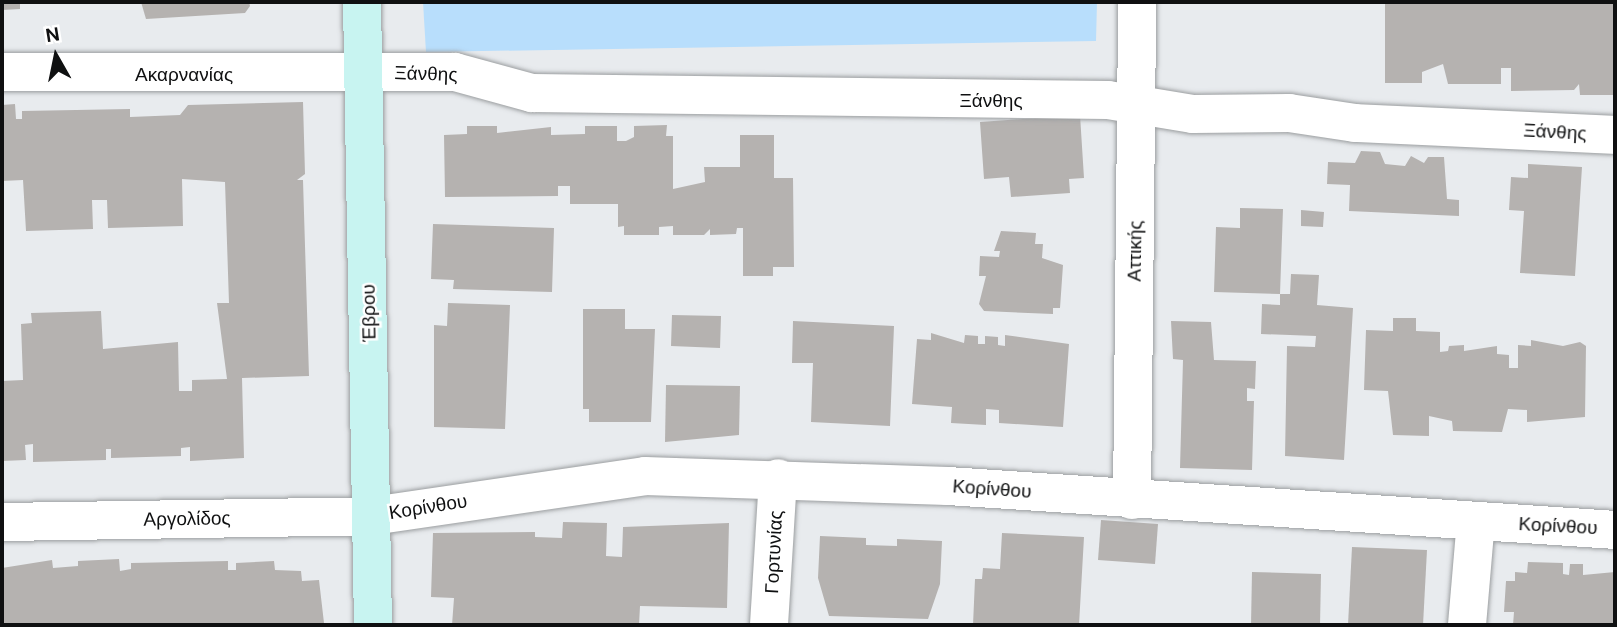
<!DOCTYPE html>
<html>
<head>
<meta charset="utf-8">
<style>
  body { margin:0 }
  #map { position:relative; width:1617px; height:627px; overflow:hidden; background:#e8ebee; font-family:"DM Sans",sans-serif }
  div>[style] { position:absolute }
  .green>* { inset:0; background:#b8defc }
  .building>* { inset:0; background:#b5b2b0 }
  .roads { filter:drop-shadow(0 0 2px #9b9ea0) drop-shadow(0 0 2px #9b9ea0) }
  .street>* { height:38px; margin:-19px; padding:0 19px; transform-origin:19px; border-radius:19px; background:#fff }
  .secondary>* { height:38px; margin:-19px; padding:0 19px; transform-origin:19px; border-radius:19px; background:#c8f4f1 }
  span { translate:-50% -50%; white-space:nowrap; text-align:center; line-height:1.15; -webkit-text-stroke:5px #fff; paint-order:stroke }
  .street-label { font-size:19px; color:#0f1011 }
  .frame { position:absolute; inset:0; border:4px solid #0f1011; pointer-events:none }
  .north { position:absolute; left:21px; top:21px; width:70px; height:70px; -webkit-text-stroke:5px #fff; paint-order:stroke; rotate:351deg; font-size:19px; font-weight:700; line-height:28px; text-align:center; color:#0f1011 }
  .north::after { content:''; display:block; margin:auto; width:24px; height:32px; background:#0f1011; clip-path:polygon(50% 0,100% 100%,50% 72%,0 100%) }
</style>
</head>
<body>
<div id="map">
  <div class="green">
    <i style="clip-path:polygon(423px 2px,1097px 2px,1096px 41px,426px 52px)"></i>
  </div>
  <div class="building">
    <i style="clip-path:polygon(2px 2px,20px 2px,20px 9px,2px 10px)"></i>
    <i style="clip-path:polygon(141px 2px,249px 2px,250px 6px,245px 13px,146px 19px)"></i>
    <i style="clip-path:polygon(1385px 2px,1615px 2px,1615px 95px,1580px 95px,1579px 84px,1574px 90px,1511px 91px,1511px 68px,1501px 68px,1501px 84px,1448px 84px,1443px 64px,1422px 72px,1422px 83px,1385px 83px)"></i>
    <i style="clip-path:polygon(303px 102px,305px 174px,297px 180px,303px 180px,309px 376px,242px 378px,244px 458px,190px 461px,190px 447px,181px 448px,181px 456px,111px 458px,111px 449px,106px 449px,106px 460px,33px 462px,33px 444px,25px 445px,26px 460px,2px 461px,2px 381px,23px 380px,21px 324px,32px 323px,31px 313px,101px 311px,103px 349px,178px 342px,179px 391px,192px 391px,192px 380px,227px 379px,217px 303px,229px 303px,225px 182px,182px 179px,183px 226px,108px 228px,107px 200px,92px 200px,93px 229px,26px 231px,23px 180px,2px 181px,2px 105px,15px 104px,16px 119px,22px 119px,22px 111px,130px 109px,130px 117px,180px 115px,188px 105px)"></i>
    <i style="clip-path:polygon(1080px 115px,1084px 178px,1069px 179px,1070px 193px,1011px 197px,1009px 177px,984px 179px,980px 122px)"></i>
    <i style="clip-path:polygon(667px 125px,666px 136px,673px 136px,673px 189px,705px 182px,704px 167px,740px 167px,740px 135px,774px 135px,774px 178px,793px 178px,794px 267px,773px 267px,773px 276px,743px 276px,743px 228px,737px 228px,736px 234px,710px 235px,710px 229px,704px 235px,673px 235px,673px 226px,659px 227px,659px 235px,624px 235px,624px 226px,618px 227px,618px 204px,570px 204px,570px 186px,558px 186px,558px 196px,445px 197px,444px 135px,467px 134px,467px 126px,497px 126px,497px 133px,551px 127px,551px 135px,585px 134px,585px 126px,617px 126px,617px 141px,626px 141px,634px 137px,634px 126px)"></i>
    <i style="clip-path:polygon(1361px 151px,1380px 152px,1385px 164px,1405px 166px,1411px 156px,1424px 163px,1428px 157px,1444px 157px,1447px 199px,1459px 200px,1459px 216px,1349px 211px,1350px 185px,1327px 184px,1328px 162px,1355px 163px)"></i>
    <i style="clip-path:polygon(1528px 164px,1582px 167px,1575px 276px,1520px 273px,1524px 211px,1509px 210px,1511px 177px,1528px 178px)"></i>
    <i style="clip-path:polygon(1240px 208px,1283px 209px,1280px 294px,1214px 292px,1216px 227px,1240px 228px)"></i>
    <i style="clip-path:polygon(1301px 210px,1324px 212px,1323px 227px,1301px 226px)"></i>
    <i style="clip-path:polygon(433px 224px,554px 228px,552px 292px,453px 289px,454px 280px,431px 279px)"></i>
    <i style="clip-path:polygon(1001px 231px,1036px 233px,1035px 244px,1043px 244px,1042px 258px,1063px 265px,1060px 308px,1053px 308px,1053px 314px,984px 311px,979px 304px,986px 276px,979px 276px,980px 256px,999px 257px,1000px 251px,994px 251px)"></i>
    <i style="clip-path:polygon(1291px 274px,1319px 275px,1317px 305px,1353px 308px,1344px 460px,1285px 456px,1287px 346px,1315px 347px,1316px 336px,1261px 334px,1262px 304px,1280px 305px,1280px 294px,1290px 294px)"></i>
    <i style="clip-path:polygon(448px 303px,510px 305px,505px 429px,434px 427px,434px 325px,447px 326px)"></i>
    <i style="clip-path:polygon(583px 309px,625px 309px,625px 329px,655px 329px,651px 422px,589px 422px,589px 409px,583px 409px)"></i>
    <i style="clip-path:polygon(672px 315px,721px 316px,720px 348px,671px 346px)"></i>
    <i style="clip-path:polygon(1393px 318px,1416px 318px,1416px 331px,1440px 332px,1440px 352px,1448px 351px,1449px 346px,1464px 345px,1464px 351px,1497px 346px,1497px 354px,1509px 355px,1509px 368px,1518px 368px,1518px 345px,1531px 346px,1531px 340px,1563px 346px,1580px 342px,1586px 346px,1585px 417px,1527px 422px,1527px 410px,1508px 409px,1502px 432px,1453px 431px,1452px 421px,1429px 416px,1429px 436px,1393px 435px,1388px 391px,1364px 390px,1366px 330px,1393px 331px)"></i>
    <i style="clip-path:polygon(793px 321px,894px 326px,890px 426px,811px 422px,813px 363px,792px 363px)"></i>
    <i style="clip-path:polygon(1171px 321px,1211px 322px,1214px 360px,1256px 361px,1255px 389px,1247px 388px,1247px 401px,1254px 401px,1252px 470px,1180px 468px,1183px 360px,1173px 359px)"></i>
    <i style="clip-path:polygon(931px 333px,964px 343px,965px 335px,978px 336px,978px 344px,985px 344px,985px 336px,998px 337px,998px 345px,1005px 346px,1005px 335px,1069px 344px,1063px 427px,999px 423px,999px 410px,986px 409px,986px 425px,951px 423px,952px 407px,912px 404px,917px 339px,931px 340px)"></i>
    <i style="clip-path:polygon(666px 385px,740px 386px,739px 435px,665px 442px)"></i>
    <i style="clip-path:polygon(1101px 520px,1158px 524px,1155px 564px,1098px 560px)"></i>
    <i style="clip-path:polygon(563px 522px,607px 523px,606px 556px,622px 557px,623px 527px,729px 523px,727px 608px,640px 606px,639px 625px,452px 625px,454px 598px,431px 597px,433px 533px,535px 532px,535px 537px,562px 538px)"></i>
    <i style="clip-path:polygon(1002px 533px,1084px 537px,1079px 625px,973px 625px,975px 579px,982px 579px,983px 568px,1000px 569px)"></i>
    <i style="clip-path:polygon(820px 536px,866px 538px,866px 545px,897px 546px,897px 539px,942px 541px,940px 584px,928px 619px,829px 616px,818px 578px)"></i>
    <i style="clip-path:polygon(1352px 547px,1427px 550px,1423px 625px,1348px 625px)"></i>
    <i style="clip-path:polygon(119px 559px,120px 571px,131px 569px,131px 563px,228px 561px,228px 570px,236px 570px,236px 563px,274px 561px,275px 570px,301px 571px,302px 581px,319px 580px,324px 623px,2px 625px,2px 568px,52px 560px,53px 568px,78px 566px,78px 561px)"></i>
    <i style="clip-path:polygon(1528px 562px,1563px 563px,1563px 574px,1569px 575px,1570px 564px,1583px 564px,1583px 575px,1615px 572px,1615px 625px,1513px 625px,1514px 612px,1504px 612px,1506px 581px,1515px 581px,1515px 572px,1527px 573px)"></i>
    <i style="clip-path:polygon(1252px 572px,1321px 574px,1320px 625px,1251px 625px)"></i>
  </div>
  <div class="roads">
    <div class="street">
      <i style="left:2px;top:72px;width:453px"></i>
      <i style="left:455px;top:72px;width:80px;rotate:15.3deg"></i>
      <i style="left:532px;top:93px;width:576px;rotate:0.7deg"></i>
      <i style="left:1108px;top:100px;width:86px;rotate:9.4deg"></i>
      <i style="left:1193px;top:114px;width:96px;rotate:-0.6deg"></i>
      <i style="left:1289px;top:113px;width:67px;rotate:8.6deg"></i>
      <i style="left:1355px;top:123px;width:260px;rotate:2.6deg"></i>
      <i style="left:1132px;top:500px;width:498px;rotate:-89.4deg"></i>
      <i style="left:2px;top:522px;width:370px;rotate:-0.9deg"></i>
      <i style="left:372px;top:516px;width:276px;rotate:-8.3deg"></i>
      <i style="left:645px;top:476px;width:303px;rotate:1.9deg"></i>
      <i style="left:948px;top:486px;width:668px;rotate:3.77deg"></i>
      <i style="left:769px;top:625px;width:147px;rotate:-86.5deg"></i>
      <i style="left:1467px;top:625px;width:104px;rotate:-85.1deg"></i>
    </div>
    <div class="secondary">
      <i style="left:362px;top:2px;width:623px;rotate:88.99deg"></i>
    </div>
  </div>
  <div class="street-label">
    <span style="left:426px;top:74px;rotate:2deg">Ξάνθης</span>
    <span style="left:184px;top:75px">Ακαρνανίας</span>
    <span style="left:991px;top:101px">Ξάνθης</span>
    <span style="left:1555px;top:132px;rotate:3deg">Ξάνθης</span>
    <span style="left:1135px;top:251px;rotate:-89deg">Αττικής</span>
    <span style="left:369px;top:313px;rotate:-91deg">Έβρου</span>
    <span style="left:992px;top:489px;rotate:4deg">Κορίνθου</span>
    <span style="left:428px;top:507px;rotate:-9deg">Κορίνθου</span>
    <span style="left:187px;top:519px;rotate:-1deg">Αργολίδος</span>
    <span style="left:1558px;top:526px;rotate:3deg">Κορίνθου</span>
    <span style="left:774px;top:552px;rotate:-87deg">Γορτυνίας</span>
  </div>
  <div class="frame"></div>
  <div class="north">N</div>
</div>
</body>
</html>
